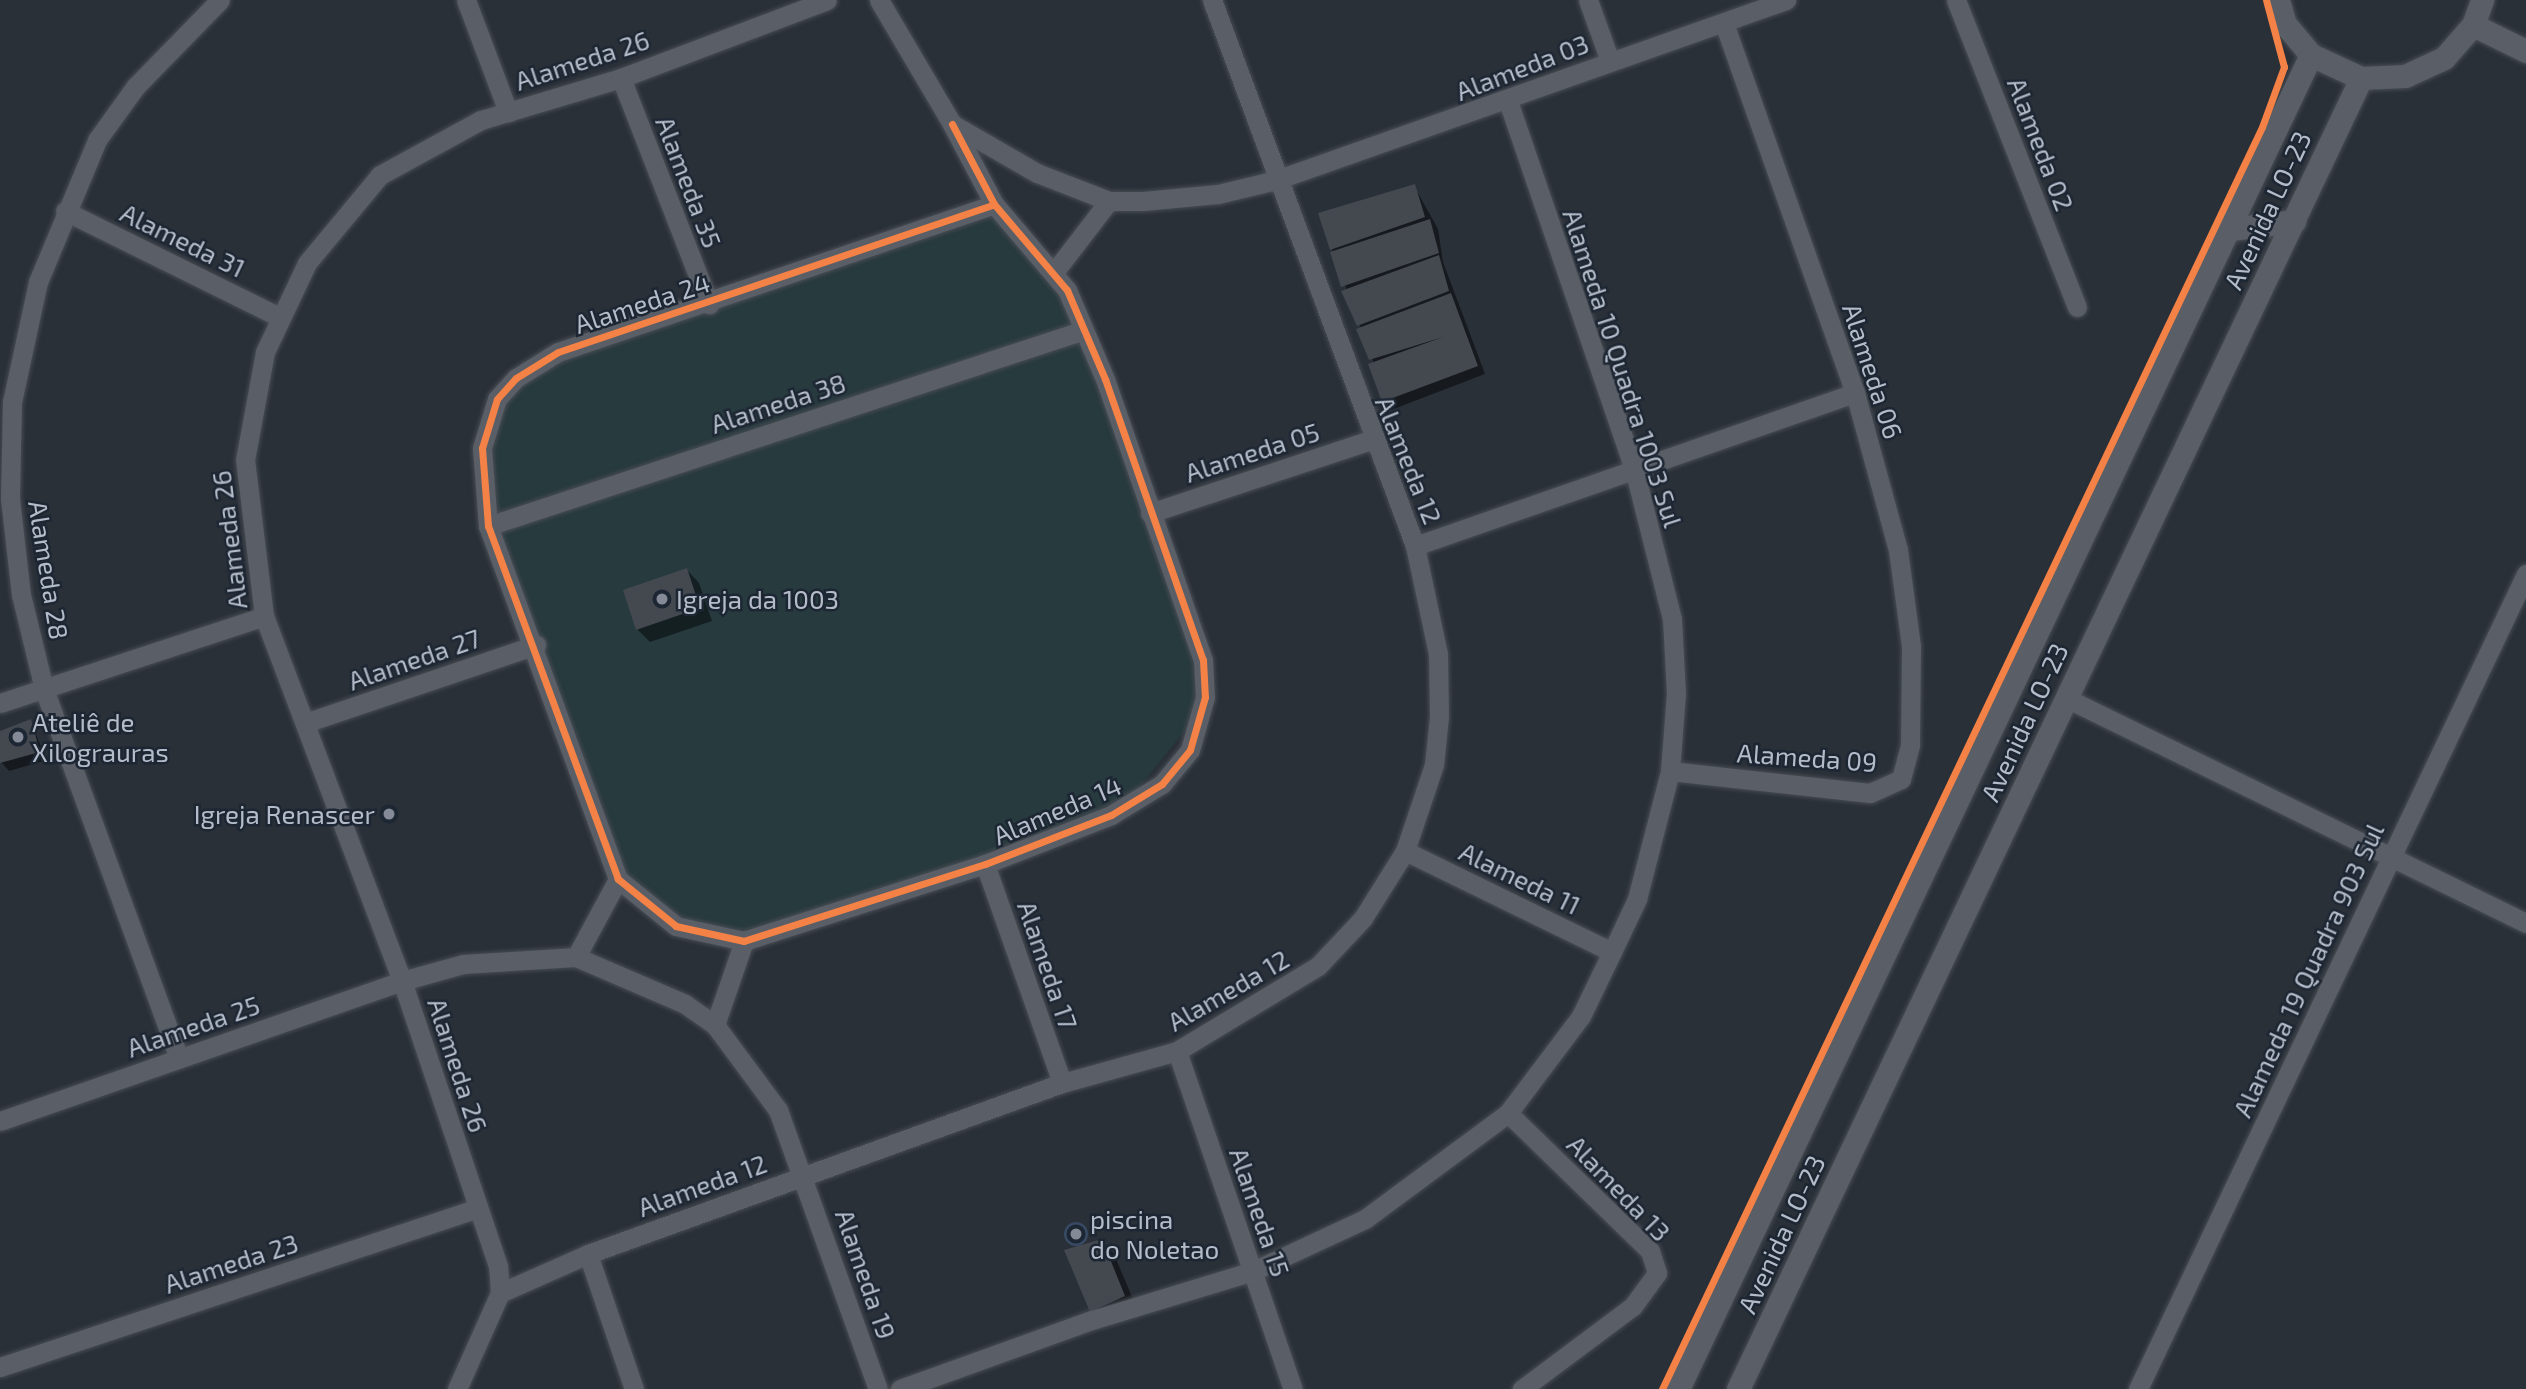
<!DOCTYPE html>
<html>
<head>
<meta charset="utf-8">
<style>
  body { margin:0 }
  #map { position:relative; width:2526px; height:1389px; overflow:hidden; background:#2a3038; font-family:"Exo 2",sans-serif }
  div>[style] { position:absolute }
  .green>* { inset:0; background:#273a3e }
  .water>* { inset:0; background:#384963 }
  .round { border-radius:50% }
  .shadow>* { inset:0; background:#0007 }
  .building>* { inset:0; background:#444950 }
  .roads { filter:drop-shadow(0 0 2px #484c53) drop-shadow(0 0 2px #484c53) }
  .minor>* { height:19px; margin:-9.5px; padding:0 9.5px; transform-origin:9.5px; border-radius:9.5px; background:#5a5e66 }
  .tertiary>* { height:23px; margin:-11.5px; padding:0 11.5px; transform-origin:11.5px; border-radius:11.5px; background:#5a5e66 }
  .cycleway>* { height:7px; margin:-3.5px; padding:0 3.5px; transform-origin:3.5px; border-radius:3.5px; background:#f48246 }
  .dots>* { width:19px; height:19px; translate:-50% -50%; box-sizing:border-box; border:4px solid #1d2633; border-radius:50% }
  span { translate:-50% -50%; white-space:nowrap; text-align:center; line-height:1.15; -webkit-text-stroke:5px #1d2633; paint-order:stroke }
  .street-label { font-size:26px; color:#b4bcc9 }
  .poi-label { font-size:26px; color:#b4bcc9 }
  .left { translate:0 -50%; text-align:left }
  .right { translate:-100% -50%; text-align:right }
</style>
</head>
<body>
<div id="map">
  <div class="green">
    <i style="clip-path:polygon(994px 204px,1055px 271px,1193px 637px,1201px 711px,1115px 817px,741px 942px,676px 926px,618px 879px,486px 509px,497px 399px,589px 340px)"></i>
  </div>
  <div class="water">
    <i class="round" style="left:1064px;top:1222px;width:24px;height:24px"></i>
  </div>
  <div class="shadow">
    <i style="clip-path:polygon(1414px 186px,1438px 229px,1443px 262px,1485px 374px,1391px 410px,1332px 249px)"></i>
    <i style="clip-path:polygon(687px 570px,699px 583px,712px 621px,650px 642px,637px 629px)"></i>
    <i style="clip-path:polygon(30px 721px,47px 760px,9px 771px,1px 762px,0 733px)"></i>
    <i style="clip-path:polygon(1101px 1241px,1114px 1254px,1137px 1309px,1091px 1311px)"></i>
  </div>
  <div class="building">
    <i style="clip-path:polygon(1415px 184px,1425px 217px,1330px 250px,1318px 213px)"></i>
    <i style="clip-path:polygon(1430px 219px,1439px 253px,1341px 287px,1330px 252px)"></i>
    <i style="clip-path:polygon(1439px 255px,1449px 291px,1357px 326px,1341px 291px)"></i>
    <i style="clip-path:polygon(1451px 293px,1478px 366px,1382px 402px,1368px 364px,1443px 337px,1369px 360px,1356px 329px)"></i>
    <i style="clip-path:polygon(687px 568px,700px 608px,636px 630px,623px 590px)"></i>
    <i style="clip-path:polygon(31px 719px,40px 752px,0 763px,0 731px)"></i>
    <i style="clip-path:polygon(1102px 1239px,1125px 1296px,1090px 1312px,1064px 1250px)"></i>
  </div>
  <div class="roads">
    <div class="minor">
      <i style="left:466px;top:0;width:120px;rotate:69.4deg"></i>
      <i style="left:879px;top:0;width:144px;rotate:59.5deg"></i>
      <i style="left:952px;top:124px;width:98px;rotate:30deg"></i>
      <i style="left:1037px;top:173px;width:77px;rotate:21.3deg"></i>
      <i style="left:1109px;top:201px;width:34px"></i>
      <i style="left:1143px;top:201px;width:75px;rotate:-5.3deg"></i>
      <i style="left:1218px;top:194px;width:60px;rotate:-13.6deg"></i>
      <i style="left:1276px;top:180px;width:541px;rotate:-19.44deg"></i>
      <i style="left:1588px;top:0;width:65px;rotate:70.2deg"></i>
      <i style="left:1956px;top:0;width:330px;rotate:68.5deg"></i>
      <i style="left:621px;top:78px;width:243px;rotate:68.7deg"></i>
      <i style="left:952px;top:124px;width:90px;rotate:62.3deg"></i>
      <i style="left:994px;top:204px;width:113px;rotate:49.7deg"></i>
      <i style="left:1067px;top:290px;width:97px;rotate:66.9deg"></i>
      <i style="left:1105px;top:379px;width:298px;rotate:70.8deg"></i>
      <i style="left:1203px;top:660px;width:37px;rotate:87deg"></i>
      <i style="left:1205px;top:697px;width:55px;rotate:105.8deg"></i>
      <i style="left:1190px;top:750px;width:44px;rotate:129.5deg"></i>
      <i style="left:1162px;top:784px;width:60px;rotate:148.7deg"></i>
      <i style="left:1111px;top:815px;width:135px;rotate:158.7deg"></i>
      <i style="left:985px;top:864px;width:253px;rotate:162.3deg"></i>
      <i style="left:744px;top:941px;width:70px;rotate:-167.6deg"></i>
      <i style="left:676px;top:926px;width:75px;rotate:-141deg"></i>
      <i style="left:618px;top:879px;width:376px;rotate:-110.2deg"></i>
      <i style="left:488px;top:526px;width:78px;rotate:-94.4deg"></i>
      <i style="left:482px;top:448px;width:51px;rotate:-73deg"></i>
      <i style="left:497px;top:399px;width:28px;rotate:-48deg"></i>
      <i style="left:516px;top:378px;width:49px;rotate:-31.8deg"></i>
      <i style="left:558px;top:352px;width:460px;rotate:-18.7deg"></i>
      <i style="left:65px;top:211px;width:237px;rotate:26.3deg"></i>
      <i style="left:1055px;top:271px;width:88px;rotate:-52.4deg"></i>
      <i style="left:1150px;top:513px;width:233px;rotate:-18.3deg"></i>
      <i style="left:488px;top:526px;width:627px;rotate:-18.2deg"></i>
      <i style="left:1415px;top:546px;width:466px;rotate:-19.2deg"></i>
      <i style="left:2066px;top:698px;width:512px;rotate:26.06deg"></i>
      <i style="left:0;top:703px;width:278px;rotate:-18.2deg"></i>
      <i style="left:308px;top:722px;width:241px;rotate:-18.7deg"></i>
      <i style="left:1670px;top:771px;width:201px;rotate:6.3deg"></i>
      <i style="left:1870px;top:793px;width:34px;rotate:-24deg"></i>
      <i style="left:1901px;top:779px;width:35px;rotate:-75deg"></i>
      <i style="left:1910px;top:745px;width:99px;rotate:-89.4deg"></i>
      <i style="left:1911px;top:646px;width:97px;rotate:-97.7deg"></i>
      <i style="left:1898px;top:550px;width:163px;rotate:-105.3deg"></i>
      <i style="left:1855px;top:393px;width:389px;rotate:-109.5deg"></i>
      <i style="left:1405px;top:851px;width:230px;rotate:26deg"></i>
      <i style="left:985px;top:864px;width:232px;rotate:70.6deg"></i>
      <i style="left:576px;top:957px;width:89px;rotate:-61.7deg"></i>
      <i style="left:715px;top:1025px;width:89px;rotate:-71deg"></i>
      <i style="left:1177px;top:1051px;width:357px;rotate:71.1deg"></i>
      <i style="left:179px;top:1058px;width:393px;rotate:-110.1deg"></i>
      <i style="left:44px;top:689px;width:97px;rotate:-103.7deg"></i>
      <i style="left:21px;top:595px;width:98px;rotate:-96.5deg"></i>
      <i style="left:10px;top:498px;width:96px;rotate:-88.8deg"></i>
      <i style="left:12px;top:402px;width:123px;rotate:-77.8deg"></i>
      <i style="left:38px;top:282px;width:154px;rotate:-67.4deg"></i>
      <i style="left:97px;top:140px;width:67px;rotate:-54.2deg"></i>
      <i style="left:136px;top:86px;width:120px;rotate:-45.7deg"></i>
      <i style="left:1508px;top:1113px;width:198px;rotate:44.2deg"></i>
      <i style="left:1650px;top:1251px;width:23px;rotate:72deg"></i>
      <i style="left:1657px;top:1273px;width:41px;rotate:126deg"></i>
      <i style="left:1633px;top:1306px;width:139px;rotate:143.2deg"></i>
      <i style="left:0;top:1121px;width:426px;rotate:-19.2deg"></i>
      <i style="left:402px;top:981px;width:63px;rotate:-15.6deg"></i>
      <i style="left:463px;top:964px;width:113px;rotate:-3.5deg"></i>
      <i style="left:576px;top:957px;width:119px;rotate:23.3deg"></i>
      <i style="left:685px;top:1004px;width:37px;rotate:35deg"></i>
      <i style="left:715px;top:1025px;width:106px;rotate:53.5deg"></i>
      <i style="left:778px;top:1110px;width:296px;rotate:70.3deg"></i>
      <i style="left:588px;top:1254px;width:143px;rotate:71.2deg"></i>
      <i style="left:500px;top:1293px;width:96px;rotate:-23.9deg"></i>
      <i style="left:588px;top:1254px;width:504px;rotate:-19.84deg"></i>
      <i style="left:1062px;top:1083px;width:119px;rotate:-15.5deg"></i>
      <i style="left:1177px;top:1051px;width:165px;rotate:-31.1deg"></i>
      <i style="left:1318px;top:966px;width:66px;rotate:-46.8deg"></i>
      <i style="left:1363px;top:918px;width:79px;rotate:-57.9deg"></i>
      <i style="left:1405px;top:851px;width:91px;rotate:-71.4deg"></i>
      <i style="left:1434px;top:765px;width:48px;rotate:-84.1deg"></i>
      <i style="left:1439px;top:717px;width:63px;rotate:-90.9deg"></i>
      <i style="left:1438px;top:654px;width:110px;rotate:-102deg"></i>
      <i style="left:1415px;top:546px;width:583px;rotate:-110.39deg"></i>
      <i style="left:0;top:1367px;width:504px;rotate:-18.4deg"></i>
      <i style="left:457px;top:1389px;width:105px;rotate:-65.9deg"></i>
      <i style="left:500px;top:1293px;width:27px;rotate:-94deg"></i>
      <i style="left:498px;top:1266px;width:301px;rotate:-108.6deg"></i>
      <i style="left:402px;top:981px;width:390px;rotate:-110.7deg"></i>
      <i style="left:264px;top:616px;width:157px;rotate:-96.9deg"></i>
      <i style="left:245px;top:460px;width:110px;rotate:-79.5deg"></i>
      <i style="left:265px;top:352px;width:98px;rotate:-64.7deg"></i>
      <i style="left:307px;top:263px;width:114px;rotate:-50.3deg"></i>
      <i style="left:380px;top:175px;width:115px;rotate:-28.6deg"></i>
      <i style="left:481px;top:120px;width:146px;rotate:-16.7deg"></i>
      <i style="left:621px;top:78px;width:220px;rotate:-20.7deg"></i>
      <i style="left:900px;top:1389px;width:204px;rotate:-19.8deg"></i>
      <i style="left:1092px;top:1320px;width:168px;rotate:-16.9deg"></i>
      <i style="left:1253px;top:1271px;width:123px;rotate:-24.9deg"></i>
      <i style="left:1365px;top:1219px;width:178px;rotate:-36.5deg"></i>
      <i style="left:1508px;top:1113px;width:121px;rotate:-53deg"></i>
      <i style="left:1581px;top:1016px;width:71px;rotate:-64.2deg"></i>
      <i style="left:1612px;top:952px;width:59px;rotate:-64.7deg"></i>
      <i style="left:1637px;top:899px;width:132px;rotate:-75.5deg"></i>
      <i style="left:1670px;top:771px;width:78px;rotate:-85.6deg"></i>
      <i style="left:1676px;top:693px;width:74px;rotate:-93.1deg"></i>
      <i style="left:1672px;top:619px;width:155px;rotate:-104.2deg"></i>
      <i style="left:1634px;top:469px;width:388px;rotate:-108.9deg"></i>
      <i style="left:2138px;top:1389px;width:903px;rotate:-64.54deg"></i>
    </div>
    <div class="tertiary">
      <i style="left:2278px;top:0;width:25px;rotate:74deg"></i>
      <i style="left:2285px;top:24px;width:40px;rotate:50deg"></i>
      <i style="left:2311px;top:55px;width:55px;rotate:24.7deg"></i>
      <i style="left:2361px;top:78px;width:44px;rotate:-2.6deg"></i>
      <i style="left:2405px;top:76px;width:43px;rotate:-24.8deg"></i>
      <i style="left:2444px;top:58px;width:44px;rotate:-48.7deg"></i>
      <i style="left:2473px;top:25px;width:27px;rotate:-70deg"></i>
      <i style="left:2473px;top:25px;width:59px;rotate:26.1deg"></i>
      <i style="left:2231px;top:229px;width:64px;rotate:-7.2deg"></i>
      <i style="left:1678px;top:1389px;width:1477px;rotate:-64.62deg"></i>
      <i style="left:1738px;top:1389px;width:1451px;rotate:-64.58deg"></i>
    </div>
  </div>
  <div class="cycleway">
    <i style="left:952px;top:124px;width:90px;rotate:62.3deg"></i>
    <i style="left:994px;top:204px;width:113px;rotate:49.7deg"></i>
    <i style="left:1067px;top:290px;width:97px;rotate:66.9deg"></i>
    <i style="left:1105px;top:379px;width:298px;rotate:70.8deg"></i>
    <i style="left:1203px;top:660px;width:37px;rotate:87deg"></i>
    <i style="left:1205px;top:697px;width:55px;rotate:105.8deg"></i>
    <i style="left:1190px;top:750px;width:44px;rotate:129.5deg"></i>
    <i style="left:1162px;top:784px;width:60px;rotate:148.7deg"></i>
    <i style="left:1111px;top:815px;width:135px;rotate:158.7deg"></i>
    <i style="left:985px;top:864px;width:253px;rotate:162.3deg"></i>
    <i style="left:744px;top:941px;width:70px;rotate:-167.6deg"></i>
    <i style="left:676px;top:926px;width:75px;rotate:-141deg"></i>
    <i style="left:618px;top:879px;width:376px;rotate:-110.2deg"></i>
    <i style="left:488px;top:526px;width:78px;rotate:-94.4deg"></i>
    <i style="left:482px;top:448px;width:51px;rotate:-73deg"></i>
    <i style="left:497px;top:399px;width:28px;rotate:-48deg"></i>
    <i style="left:516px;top:378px;width:49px;rotate:-31.8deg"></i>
    <i style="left:558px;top:352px;width:460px;rotate:-18.7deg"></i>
    <i style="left:1662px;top:1389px;width:1397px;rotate:-64.57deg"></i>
    <i style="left:2262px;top:127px;width:64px;rotate:-69.9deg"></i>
    <i style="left:2284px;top:67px;width:69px;rotate:-105deg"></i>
  </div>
  <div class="dots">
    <i style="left:662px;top:599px;background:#848b96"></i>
    <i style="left:18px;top:737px;background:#848b96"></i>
    <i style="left:389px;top:814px;background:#848b96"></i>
    <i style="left:1076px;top:1234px;background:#848b96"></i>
  </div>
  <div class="street-label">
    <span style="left:582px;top:60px;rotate:-18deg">Alameda 26</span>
    <span style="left:1522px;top:67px;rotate:-21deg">Alameda 03</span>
    <span style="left:2041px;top:144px;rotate:69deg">Alameda 02</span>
    <span style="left:689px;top:182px;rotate:69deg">Alameda 35</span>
    <span style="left:2267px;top:210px;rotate:-65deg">Avenida LO-23</span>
    <span style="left:183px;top:240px;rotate:26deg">Alameda 31</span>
    <span style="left:642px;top:303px;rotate:-18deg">Alameda 24</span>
    <span style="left:1623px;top:368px;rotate:72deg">Alameda 10 Quadra 1003 Sul</span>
    <span style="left:1873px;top:371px;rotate:72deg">Alameda 06</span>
    <span style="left:778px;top:403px;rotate:-18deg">Alameda 38</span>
    <span style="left:1252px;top:452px;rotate:-18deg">Alameda 05</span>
    <span style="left:1409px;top:460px;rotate:68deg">Alameda 12</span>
    <span style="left:229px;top:540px;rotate:-97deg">Alameda 26</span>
    <span style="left:49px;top:570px;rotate:81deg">Alameda 28</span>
    <span style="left:414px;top:659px;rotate:-19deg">Alameda 27</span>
    <span style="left:2024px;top:722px;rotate:-65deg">Avenida LO-23</span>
    <span style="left:1807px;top:757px;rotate:4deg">Alameda 09</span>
    <span style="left:1057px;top:810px;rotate:-23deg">Alameda 14</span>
    <span style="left:1520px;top:878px;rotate:26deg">Alameda 11</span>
    <span style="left:1048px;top:965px;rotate:71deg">Alameda 17</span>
    <span style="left:2308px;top:970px;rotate:-65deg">Alameda 19 Quadra 903 Sul</span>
    <span style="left:1228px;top:990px;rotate:-30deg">Alameda 12</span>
    <span style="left:193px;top:1026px;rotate:-19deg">Alameda 25</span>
    <span style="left:458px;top:1065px;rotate:72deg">Alameda 26</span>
    <span style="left:702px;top:1185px;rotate:-20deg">Alameda 12</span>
    <span style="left:1619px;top:1188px;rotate:46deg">Alameda 13</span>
    <span style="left:1260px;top:1212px;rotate:71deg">Alameda 15</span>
    <span style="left:1781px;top:1234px;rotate:-65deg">Avenida LO-23</span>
    <span style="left:231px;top:1263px;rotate:-18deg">Alameda 23</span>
    <span style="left:866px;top:1274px;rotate:71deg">Alameda 19</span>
  </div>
  <div class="poi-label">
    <span class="left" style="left:676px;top:599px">Igreja da 1003</span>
    <span class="left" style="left:32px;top:737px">Ateliê de<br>Xilograuras</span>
    <span class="right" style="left:375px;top:814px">Igreja Renascer</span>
    <span class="left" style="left:1090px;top:1234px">piscina<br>do Noletao</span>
  </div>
</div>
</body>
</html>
